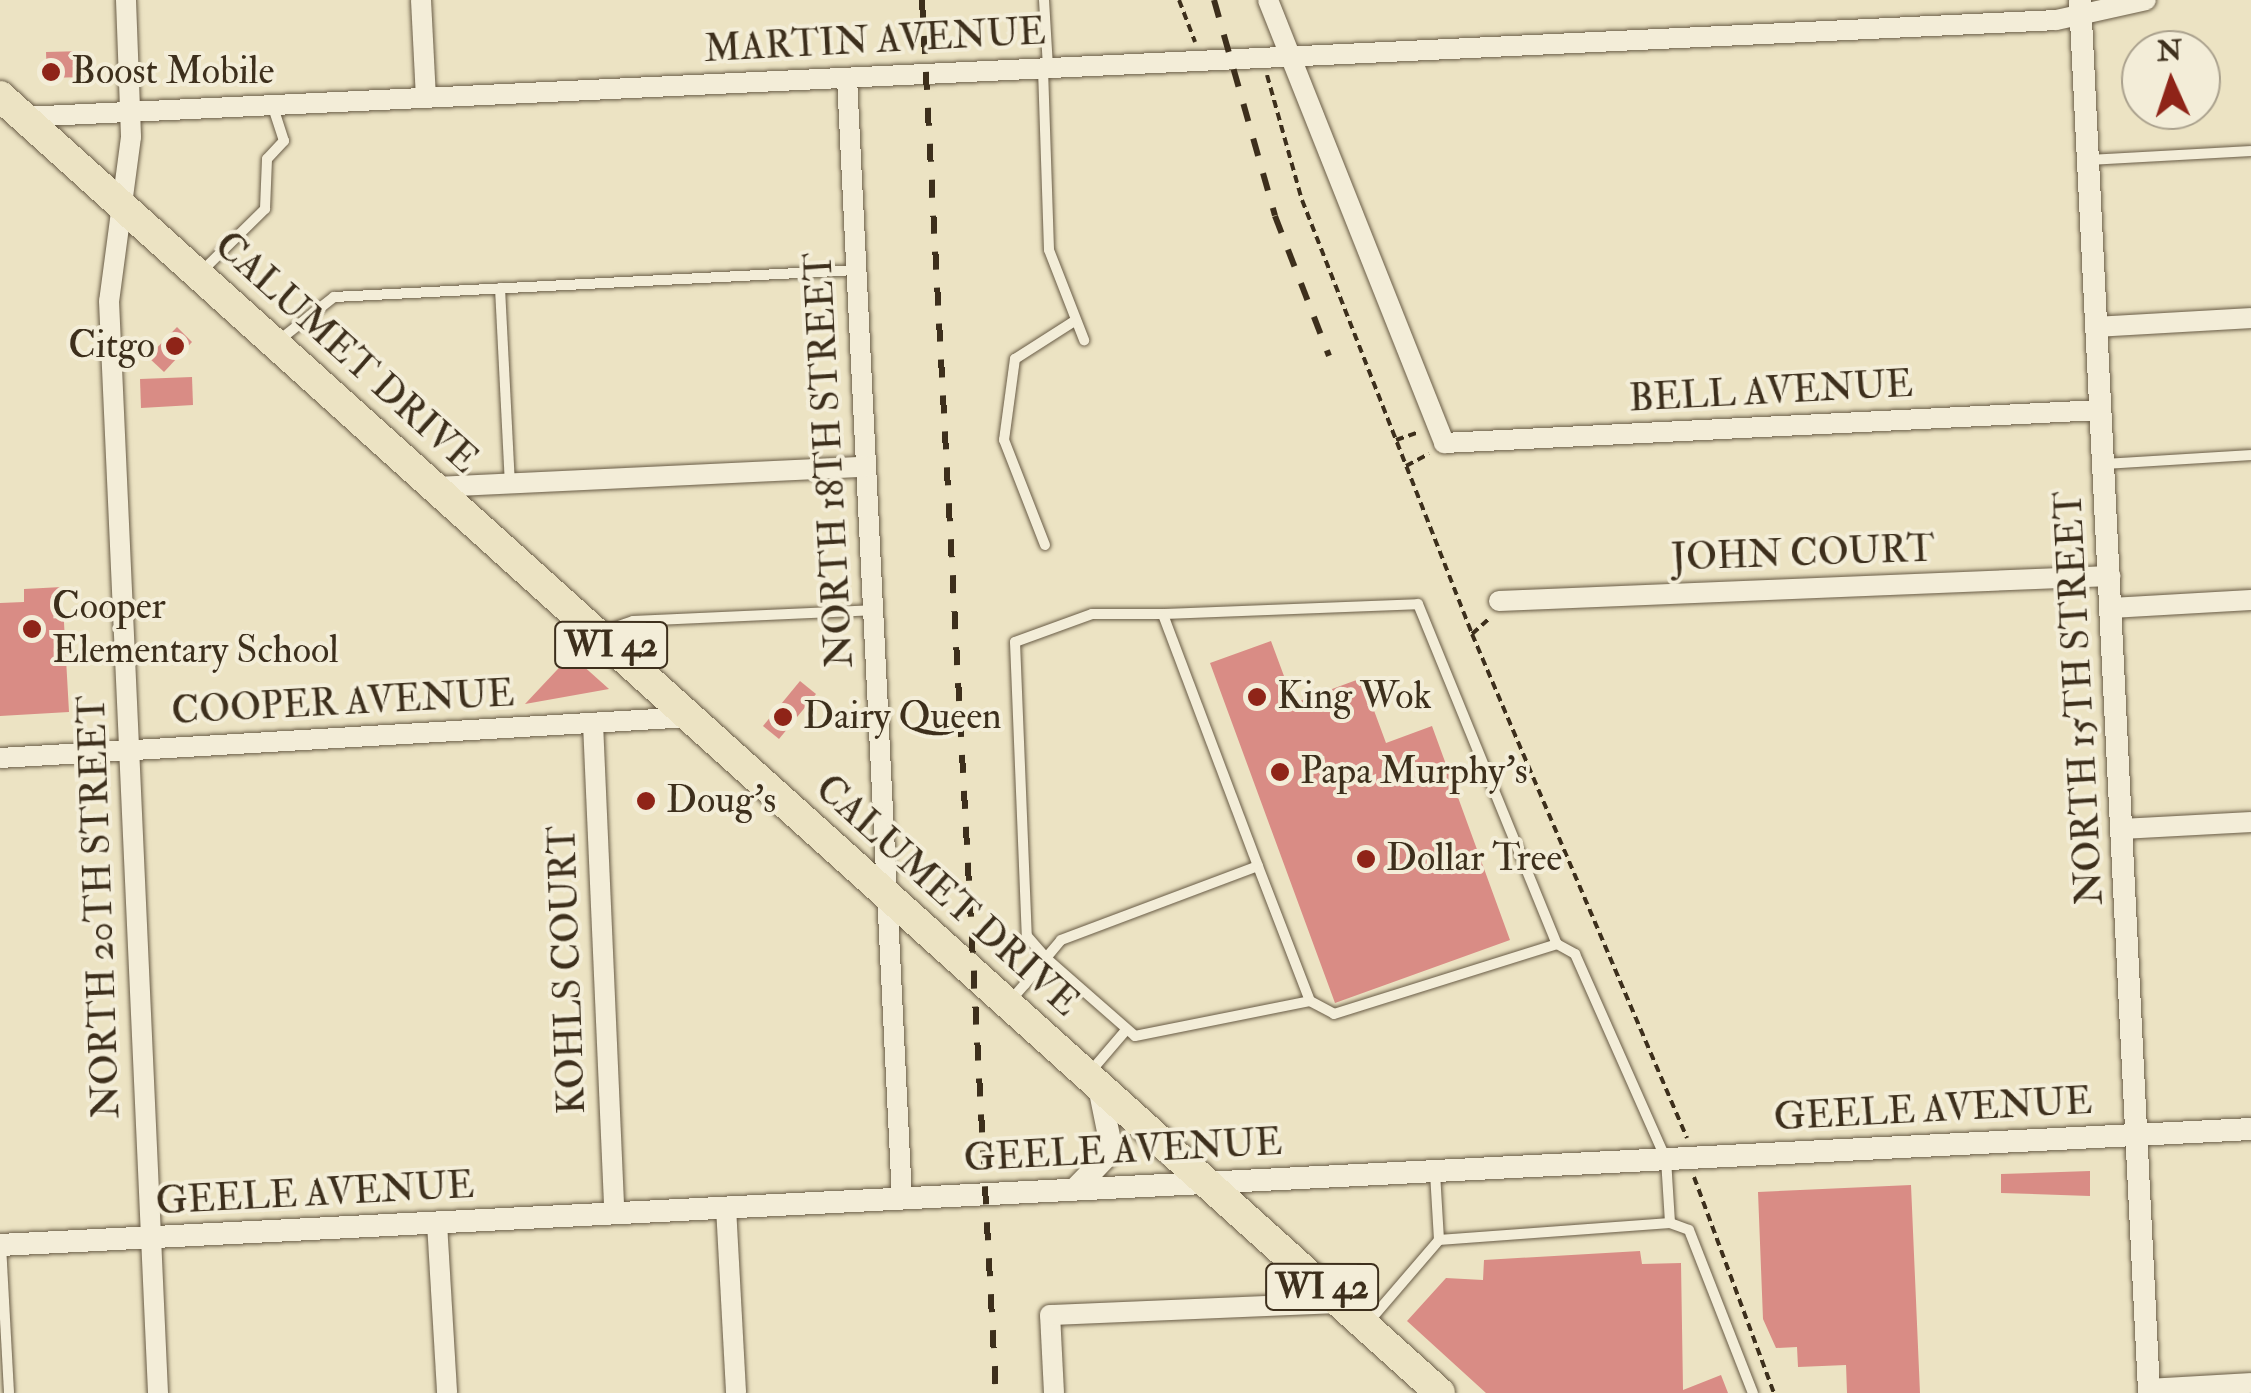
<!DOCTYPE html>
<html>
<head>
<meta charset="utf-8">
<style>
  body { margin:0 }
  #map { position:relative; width:2251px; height:1393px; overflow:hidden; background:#ece3c3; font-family:"IM FELL Double Pica",serif }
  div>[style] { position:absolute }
  .building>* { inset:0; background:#d98c85 }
  .path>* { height:4px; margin-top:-2px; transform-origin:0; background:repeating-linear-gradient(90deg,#3d2f1c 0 8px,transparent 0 13px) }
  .roads { filter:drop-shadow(0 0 2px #695c46) drop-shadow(0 0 2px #695c46) }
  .service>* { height:10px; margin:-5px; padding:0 5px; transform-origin:5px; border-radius:5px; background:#f3edd8 }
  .minor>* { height:20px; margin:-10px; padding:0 10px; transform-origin:10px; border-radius:10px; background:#f3edd8 }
  .tertiary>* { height:22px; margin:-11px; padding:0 11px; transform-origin:11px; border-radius:11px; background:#f3edd8 }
  .primary>* { height:30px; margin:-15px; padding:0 15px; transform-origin:15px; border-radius:15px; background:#ece3c3 }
  .rail>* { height:6px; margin-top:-3px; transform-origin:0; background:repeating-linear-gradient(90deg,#3d2f1c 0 18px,transparent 0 36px) }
  .dots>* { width:28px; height:28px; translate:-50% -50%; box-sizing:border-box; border:5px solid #f3edd8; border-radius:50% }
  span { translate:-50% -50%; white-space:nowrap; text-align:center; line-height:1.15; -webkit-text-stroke:8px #f3edd8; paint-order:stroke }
  .shield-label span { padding:2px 8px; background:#f3edd8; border:2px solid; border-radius:8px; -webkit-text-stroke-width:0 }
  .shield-label { font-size:35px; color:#3d2f1c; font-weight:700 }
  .street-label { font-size:38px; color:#3d2f1c }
  .poi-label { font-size:38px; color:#3d2f1c }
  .left { translate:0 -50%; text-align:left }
  .right { translate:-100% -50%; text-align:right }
  .north { position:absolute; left:2121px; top:30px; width:100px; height:100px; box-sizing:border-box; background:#f3edd8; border:2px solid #aaa18d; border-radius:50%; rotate:357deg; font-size:28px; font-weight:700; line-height:40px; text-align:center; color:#3d2f1c }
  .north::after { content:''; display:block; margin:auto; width:35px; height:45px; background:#8f2418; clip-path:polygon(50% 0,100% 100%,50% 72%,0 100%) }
</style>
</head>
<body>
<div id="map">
  <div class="building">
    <i style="clip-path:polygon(84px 51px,85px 77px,47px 78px,46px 52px)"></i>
    <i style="clip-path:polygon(177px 327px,192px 342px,164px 372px,148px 357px)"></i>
    <i style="clip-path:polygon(192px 377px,193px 405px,141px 408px,140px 379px)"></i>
    <i style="clip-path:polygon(62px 587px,69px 712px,0 716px,0 603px,24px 602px,24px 589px)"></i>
    <i style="clip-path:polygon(1271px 641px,1294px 703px,1362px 678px,1386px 743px,1432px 726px,1510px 940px,1335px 1003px,1210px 663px)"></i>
    <i style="clip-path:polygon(571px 655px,609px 689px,525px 704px)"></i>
    <i style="clip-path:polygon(800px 681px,816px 694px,779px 739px,763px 726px)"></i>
    <i style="clip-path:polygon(2090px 1171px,2090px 1196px,2001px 1193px,2001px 1174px)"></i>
    <i style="clip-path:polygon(1911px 1185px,1920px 1393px,1847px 1393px,1846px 1365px,1798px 1367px,1797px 1347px,1776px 1348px,1763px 1319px,1758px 1192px)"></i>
    <i style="clip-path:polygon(1640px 1251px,1642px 1264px,1681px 1263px,1683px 1390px,1721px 1375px,1728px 1393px,1486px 1393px,1407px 1321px,1446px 1278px,1483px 1280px,1484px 1260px)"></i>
  </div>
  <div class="path">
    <i style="left:1179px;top:0;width:45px;rotate:69.1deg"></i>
    <i style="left:1267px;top:75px;width:130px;rotate:74.4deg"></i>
    <i style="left:1302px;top:200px;width:466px;rotate:68.6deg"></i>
    <i style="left:1472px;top:634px;width:548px;rotate:66.9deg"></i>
    <i style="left:1396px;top:440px;width:24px;rotate:-19deg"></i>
    <i style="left:1406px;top:466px;width:26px;rotate:-28deg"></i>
    <i style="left:1472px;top:634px;width:24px;rotate:-42deg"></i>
    <i style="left:1694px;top:1177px;width:230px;rotate:69.7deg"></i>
  </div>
  <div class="roads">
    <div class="service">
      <i style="left:1044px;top:0;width:68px;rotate:86.6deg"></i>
      <i style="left:1043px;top:69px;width:181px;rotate:88.1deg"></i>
      <i style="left:1049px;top:250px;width:97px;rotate:68.7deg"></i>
      <i style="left:2089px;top:160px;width:162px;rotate:-3.2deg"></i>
      <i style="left:199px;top:274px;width:93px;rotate:-44.6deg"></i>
      <i style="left:265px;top:209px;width:50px;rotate:-87.7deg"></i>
      <i style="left:267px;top:159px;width:25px;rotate:-47deg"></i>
      <i style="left:284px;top:141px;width:38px;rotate:-108deg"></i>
      <i style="left:500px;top:288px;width:195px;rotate:87.1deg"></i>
      <i style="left:278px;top:341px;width:71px;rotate:-38.2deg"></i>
      <i style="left:334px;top:297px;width:523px;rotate:-2.96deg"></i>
      <i style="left:2105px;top:464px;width:146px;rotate:-3.5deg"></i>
      <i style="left:1045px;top:545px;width:113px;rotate:-111.3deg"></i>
      <i style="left:1004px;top:440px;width:82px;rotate:-82.3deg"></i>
      <i style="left:1015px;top:359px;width:72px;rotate:-32.6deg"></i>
      <i style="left:1163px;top:614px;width:255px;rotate:-2.2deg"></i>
      <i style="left:1418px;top:604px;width:367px;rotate:67.8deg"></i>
      <i style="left:601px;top:632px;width:34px;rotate:-19deg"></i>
      <i style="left:633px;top:621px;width:239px;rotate:-2.6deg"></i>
      <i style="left:1011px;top:1000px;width:21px;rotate:-49deg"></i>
      <i style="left:1025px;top:984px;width:33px;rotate:-51deg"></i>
      <i style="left:1046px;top:958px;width:23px;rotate:-50deg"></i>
      <i style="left:1061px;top:940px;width:210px;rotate:-20.6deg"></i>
      <i style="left:1258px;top:866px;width:269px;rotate:-110.7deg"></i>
      <i style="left:1163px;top:614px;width:71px;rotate:180deg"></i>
      <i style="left:1092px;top:614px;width:82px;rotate:160deg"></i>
      <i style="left:1015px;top:642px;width:294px;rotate:87.7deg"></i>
      <i style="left:1027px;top:936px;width:29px;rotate:49deg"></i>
      <i style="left:1046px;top:958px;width:118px;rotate:41.2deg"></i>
      <i style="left:1135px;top:1036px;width:178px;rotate:-11.3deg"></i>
      <i style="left:1310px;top:1001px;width:145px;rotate:-111.1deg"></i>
      <i style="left:1310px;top:1001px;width:27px;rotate:28deg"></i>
      <i style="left:1334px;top:1014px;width:234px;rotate:-17.4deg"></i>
      <i style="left:1557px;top:944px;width:21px;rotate:29deg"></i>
      <i style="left:1575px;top:954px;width:224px;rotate:66.1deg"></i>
      <i style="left:1666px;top:1159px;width:64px;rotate:86.4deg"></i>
      <i style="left:1670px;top:1223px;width:232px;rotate:175.8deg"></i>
      <i style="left:1439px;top:1240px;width:68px;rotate:-93.4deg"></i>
      <i style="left:1091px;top:1071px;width:54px;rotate:-49.5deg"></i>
      <i style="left:1670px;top:1223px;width:20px;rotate:20deg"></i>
      <i style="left:1689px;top:1230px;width:175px;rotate:68.6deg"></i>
      <i style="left:1px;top:1245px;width:148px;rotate:86.9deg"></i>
      <i style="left:1366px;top:1325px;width:112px;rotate:-49.3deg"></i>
    </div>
    <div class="minor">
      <i style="left:126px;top:0;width:137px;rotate:87.9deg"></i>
      <i style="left:131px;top:137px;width:165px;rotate:97.6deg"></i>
      <i style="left:109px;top:301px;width:1093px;rotate:87.43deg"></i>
      <i style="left:421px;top:0;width:98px;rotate:87.1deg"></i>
      <i style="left:1268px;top:0;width:477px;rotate:68.3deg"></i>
      <i style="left:1444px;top:443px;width:658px;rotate:-2.88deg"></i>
      <i style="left:847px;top:78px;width:1121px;rotate:87.19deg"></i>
      <i style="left:23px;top:117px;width:2035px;rotate:-2.73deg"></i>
      <i style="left:2056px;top:20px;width:92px;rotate:-12.5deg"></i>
      <i style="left:2096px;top:327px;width:155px;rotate:-3.3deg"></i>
      <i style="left:435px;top:487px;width:430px;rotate:-2.7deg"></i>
      <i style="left:1499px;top:601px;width:612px;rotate:-2.34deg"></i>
      <i style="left:2111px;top:608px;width:140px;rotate:-3.3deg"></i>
      <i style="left:593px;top:723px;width:490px;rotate:87.5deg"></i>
      <i style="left:0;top:758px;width:691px;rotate:-3.4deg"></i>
      <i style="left:2122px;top:829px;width:129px;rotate:-3.1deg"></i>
      <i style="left:726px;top:1207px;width:186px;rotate:86.9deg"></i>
      <i style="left:437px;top:1223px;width:170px;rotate:86.6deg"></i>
      <i style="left:2149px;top:1389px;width:102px;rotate:-3.4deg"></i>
      <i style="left:1054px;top:1393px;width:78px;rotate:-92.9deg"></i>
      <i style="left:1050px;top:1315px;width:290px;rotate:-2.4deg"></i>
    </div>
    <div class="tertiary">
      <i style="left:2080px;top:0;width:1395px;rotate:87.16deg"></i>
      <i style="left:1075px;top:1189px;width:53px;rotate:-45.8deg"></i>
      <i style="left:1112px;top:1151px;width:65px;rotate:-101.5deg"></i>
      <i style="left:0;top:1245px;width:2254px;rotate:-2.95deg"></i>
    </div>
    <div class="primary">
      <i style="left:0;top:96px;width:1938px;rotate:42.01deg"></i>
    </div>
  </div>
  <div class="rail">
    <i style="left:922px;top:0;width:1395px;rotate:86.96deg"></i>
    <i style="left:1214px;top:0;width:224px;rotate:74.2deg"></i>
    <i style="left:1275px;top:216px;width:150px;rotate:68.9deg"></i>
  </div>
  <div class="dots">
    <i style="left:51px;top:72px;background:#8f2418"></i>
    <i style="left:175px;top:346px;background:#8f2418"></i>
    <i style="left:32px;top:629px;background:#8f2418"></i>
    <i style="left:1257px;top:697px;background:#8f2418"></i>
    <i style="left:783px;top:717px;background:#8f2418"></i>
    <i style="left:1280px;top:772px;background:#8f2418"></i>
    <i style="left:646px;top:801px;background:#8f2418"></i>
    <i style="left:1366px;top:859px;background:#8f2418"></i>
  </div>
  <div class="shield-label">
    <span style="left:611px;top:645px">WI 42</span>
    <span style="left:1322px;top:1287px">WI 42</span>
  </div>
  <div class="street-label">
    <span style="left:875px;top:41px;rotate:-3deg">MARTIN AVENUE</span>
    <span style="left:346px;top:353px;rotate:42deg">CALUMET DRIVE</span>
    <span style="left:1771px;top:392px;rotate:-3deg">BELL AVENUE</span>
    <span style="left:830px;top:460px;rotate:-93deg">NORTH 18TH STREET</span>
    <span style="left:1803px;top:554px;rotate:-2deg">JOHN COURT</span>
    <span style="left:2080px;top:698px;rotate:-93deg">NORTH 15TH STREET</span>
    <span style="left:343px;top:703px;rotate:-3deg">COOPER AVENUE</span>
    <span style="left:947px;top:896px;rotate:42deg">CALUMET DRIVE</span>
    <span style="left:100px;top:907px;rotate:-92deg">NORTH 20TH STREET</span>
    <span style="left:568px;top:970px;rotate:-92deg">KOHLS COURT</span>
    <span style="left:1933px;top:1110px;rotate:-3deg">GEELE AVENUE</span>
    <span style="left:1123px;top:1151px;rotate:-3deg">GEELE AVENUE</span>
    <span style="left:315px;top:1194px;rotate:-3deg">GEELE AVENUE</span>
  </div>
  <div class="poi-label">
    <span class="left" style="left:71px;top:72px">Boost Mobile</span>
    <span class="right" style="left:155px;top:346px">Citgo</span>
    <span class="left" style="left:52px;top:629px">Cooper<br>Elementary School</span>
    <span class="left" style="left:1277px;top:697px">King Wok</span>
    <span class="left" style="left:803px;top:717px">Dairy Queen</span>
    <span class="left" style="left:1300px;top:772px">Papa Murphy's</span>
    <span class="left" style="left:666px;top:801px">Doug's</span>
    <span class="left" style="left:1386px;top:859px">Dollar Tree</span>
  </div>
  <div class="north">N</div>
</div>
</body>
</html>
